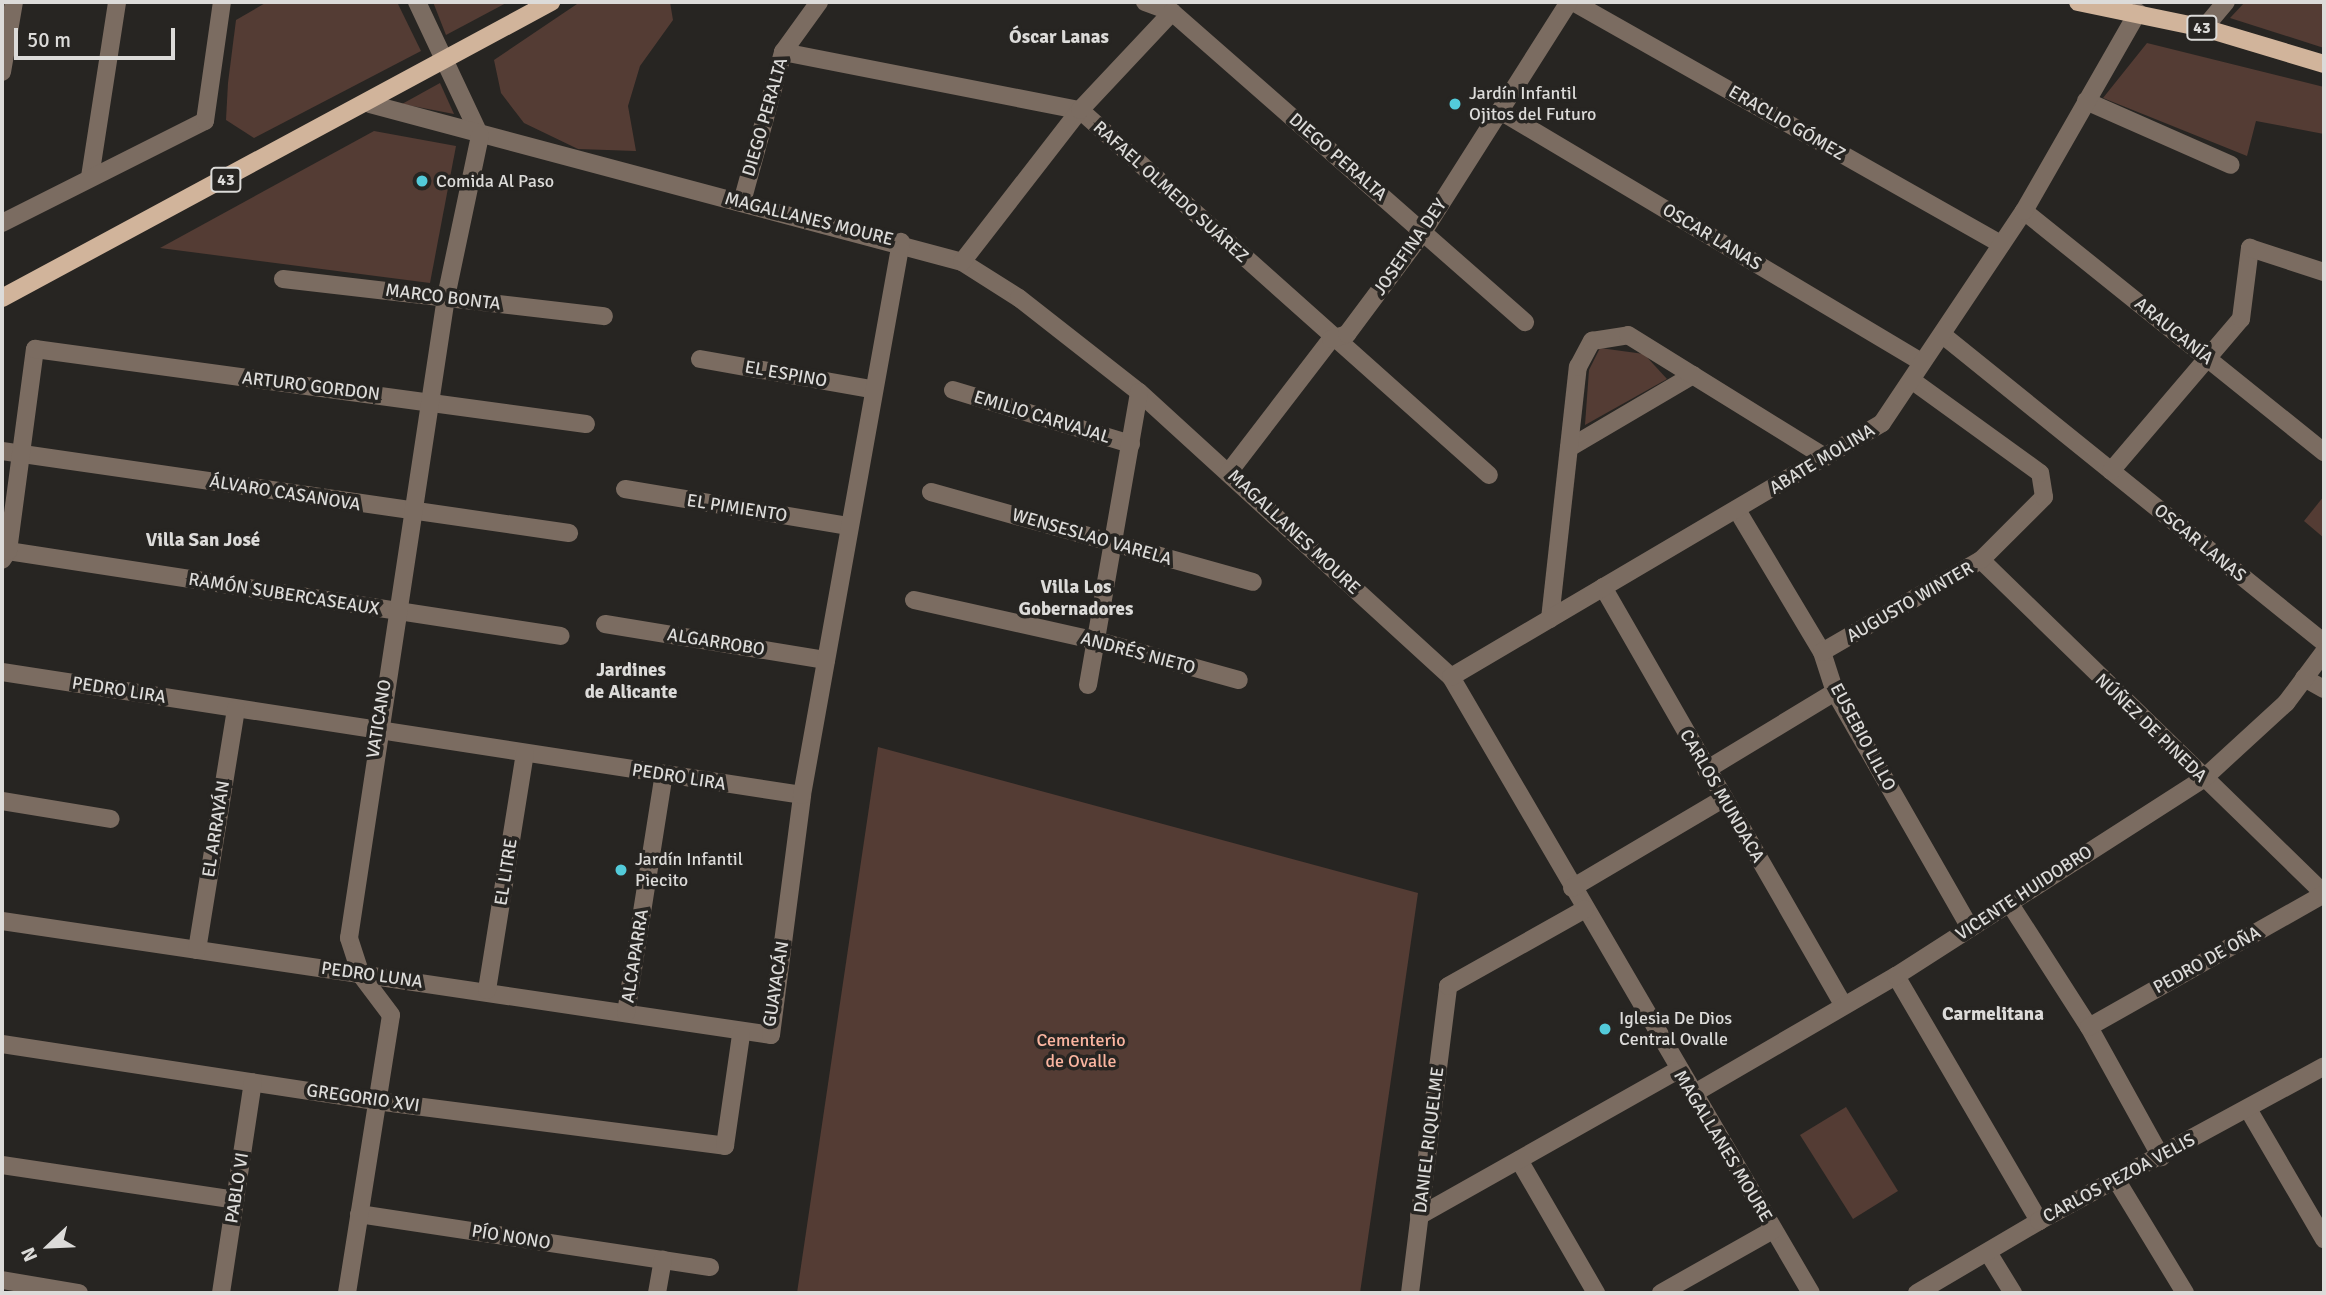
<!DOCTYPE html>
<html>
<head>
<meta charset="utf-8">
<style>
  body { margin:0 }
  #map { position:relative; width:2326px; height:1295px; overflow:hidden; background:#272522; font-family:Signika,sans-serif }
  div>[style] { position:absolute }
  .green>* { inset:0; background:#543c34 }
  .minor>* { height:18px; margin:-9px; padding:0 9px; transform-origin:9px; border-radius:9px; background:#7b6c61 }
  .major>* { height:18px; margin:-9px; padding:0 9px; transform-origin:9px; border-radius:9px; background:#d1b49b }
  .dots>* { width:19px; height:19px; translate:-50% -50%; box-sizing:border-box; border:4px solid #272522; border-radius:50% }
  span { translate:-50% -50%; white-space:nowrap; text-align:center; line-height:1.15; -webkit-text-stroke:7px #272522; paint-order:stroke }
  .shield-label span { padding:2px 5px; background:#272522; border:2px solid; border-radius:5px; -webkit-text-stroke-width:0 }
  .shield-label { font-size:16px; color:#dcdbd9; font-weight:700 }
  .poi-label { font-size:18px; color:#dcdbd9 }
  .left { translate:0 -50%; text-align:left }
  .street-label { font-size:18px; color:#dcdbd9 }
  .park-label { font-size:18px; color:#fab5a0 }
  .neighbourhood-label { font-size:19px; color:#dcdbd9; font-weight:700 }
  .frame { position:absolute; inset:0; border:4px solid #dcdbd9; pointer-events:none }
  .north { position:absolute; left:14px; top:1211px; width:70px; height:70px; -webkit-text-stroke:5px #272522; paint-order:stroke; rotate:247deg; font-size:19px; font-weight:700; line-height:28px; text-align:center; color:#dcdbd9 }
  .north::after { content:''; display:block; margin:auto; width:24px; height:32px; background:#dcdbd9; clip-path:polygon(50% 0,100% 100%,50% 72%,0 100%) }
  .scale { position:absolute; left:14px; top:28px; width:161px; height:32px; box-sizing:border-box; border:4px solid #dcdbd9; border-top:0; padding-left:9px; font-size:21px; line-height:24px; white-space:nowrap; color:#dcdbd9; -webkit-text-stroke:5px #272522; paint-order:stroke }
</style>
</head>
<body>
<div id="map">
  <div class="green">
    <i style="clip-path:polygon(267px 2px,397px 2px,421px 51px,254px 138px,226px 120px,228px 83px,236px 20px)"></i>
    <i style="clip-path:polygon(433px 2px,508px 2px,446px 35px)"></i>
    <i style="clip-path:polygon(580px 2px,670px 2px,673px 20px,640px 66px,628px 106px,636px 151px,578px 149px,524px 123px,501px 93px,494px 60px)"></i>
    <i style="clip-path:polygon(2245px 2px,2324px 2px,2324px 48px,2230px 18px)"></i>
    <i style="clip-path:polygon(2147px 43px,2324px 87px,2324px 134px,2256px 121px,2247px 156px,2103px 98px)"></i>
    <i style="clip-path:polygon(440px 83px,454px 114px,402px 104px)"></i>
    <i style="clip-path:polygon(374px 131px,456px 146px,430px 283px,160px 248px)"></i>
    <i style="clip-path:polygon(1600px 348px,1644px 354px,1667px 379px,1585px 425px,1589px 370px)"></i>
    <i style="clip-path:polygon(2324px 496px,2324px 538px,2304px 521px)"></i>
    <i style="clip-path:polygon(878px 747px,1418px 893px,1360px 1293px,797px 1293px)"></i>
    <i style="clip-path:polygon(1846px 1107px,1898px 1191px,1853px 1219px,1800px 1135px)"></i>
  </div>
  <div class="minor">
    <i style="left:417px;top:2px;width:148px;rotate:64.8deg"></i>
    <i style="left:1145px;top:2px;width:29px;rotate:20deg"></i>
    <i style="left:1172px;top:12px;width:470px;rotate:41.3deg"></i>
    <i style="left:1573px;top:2px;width:492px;rotate:29.5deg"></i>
    <i style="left:2204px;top:28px;width:34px;rotate:-50deg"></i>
    <i style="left:783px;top:52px;width:303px;rotate:11.1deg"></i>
    <i style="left:1080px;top:110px;width:548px;rotate:41.75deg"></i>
    <i style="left:2px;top:72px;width:71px;rotate:-80.3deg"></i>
    <i style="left:2086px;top:101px;width:158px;rotate:23.8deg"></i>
    <i style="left:370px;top:104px;width:613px;rotate:14.94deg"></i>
    <i style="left:962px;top:262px;width:67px;rotate:32.3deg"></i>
    <i style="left:1019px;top:298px;width:152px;rotate:38.1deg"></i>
    <i style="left:1139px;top:392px;width:423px;rotate:42.4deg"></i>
    <i style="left:1451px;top:677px;width:713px;rotate:59.7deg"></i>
    <i style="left:1502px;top:112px;width:489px;rotate:30.8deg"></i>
    <i style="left:90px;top:177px;width:177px;rotate:-81.2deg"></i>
    <i style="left:742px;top:202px;width:156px;rotate:-74.7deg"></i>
    <i style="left:783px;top:52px;width:62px;rotate:-54.2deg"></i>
    <i style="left:2024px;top:211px;width:385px;rotate:38.8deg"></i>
    <i style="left:2px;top:223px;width:227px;rotate:-26.7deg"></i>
    <i style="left:205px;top:121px;width:120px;rotate:-81.9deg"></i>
    <i style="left:962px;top:262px;width:192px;rotate:-52.2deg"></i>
    <i style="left:1080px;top:110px;width:134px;rotate:-46.8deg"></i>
    <i style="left:283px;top:279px;width:323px;rotate:6.6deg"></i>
    <i style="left:1944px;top:336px;width:489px;rotate:38.9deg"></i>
    <i style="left:700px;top:359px;width:174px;rotate:10deg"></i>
    <i style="left:953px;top:390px;width:186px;rotate:16.9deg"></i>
    <i style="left:1569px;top:448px;width:144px;rotate:-30.5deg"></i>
    <i style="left:2px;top:451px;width:573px;rotate:8.23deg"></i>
    <i style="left:2111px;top:471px;width:200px;rotate:-49.5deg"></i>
    <i style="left:2241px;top:319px;width:72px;rotate:-82.8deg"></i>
    <i style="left:2250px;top:248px;width:78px;rotate:18deg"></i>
    <i style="left:1229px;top:472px;width:168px;rotate:-52.5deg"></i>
    <i style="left:1331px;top:339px;width:17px;rotate:-17deg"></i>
    <i style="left:1347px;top:334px;width:127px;rotate:-53.3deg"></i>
    <i style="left:1423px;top:232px;width:272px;rotate:-57.6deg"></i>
    <i style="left:625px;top:489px;width:227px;rotate:9.4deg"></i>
    <i style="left:931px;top:492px;width:334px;rotate:15.6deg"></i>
    <i style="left:1737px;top:510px;width:165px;rotate:59.1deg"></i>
    <i style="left:1822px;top:652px;width:42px;rotate:72deg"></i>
    <i style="left:1835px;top:692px;width:272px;rotate:60.2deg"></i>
    <i style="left:8px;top:551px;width:559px;rotate:8.74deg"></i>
    <i style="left:2px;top:560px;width:11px;rotate:-56deg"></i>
    <i style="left:8px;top:551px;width:204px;rotate:-82.4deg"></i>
    <i style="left:35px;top:349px;width:556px;rotate:7.75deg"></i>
    <i style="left:1981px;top:560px;width:478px;rotate:44.2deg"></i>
    <i style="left:1603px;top:587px;width:481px;rotate:60.1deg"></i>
    <i style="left:914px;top:600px;width:189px;rotate:12.6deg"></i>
    <i style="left:1098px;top:641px;width:146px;rotate:15.5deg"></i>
    <i style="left:1550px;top:619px;width:254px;rotate:-83.7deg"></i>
    <i style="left:1578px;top:367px;width:30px;rotate:-62deg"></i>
    <i style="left:1592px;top:341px;width:36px;rotate:-9deg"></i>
    <i style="left:1628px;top:335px;width:232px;rotate:31.8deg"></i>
    <i style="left:605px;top:624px;width:224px;rotate:9.3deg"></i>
    <i style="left:1822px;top:652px;width:184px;rotate:-30.1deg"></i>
    <i style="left:1981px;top:560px;width:89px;rotate:-45deg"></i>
    <i style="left:2044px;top:497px;width:24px;rotate:-99deg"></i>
    <i style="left:2040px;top:473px;width:157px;rotate:-144.1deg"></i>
    <i style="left:2px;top:672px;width:809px;rotate:8.74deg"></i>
    <i style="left:1451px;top:677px;width:500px;rotate:-30.51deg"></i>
    <i style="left:1882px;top:423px;width:255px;rotate:-56.2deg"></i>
    <i style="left:2024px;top:211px;width:229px;rotate:-60.2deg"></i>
    <i style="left:2304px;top:678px;width:23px;rotate:29deg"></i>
    <i style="left:1088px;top:685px;width:297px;rotate:-80.1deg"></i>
    <i style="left:1706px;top:770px;width:151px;rotate:-31.2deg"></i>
    <i style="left:2px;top:801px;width:110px;rotate:9.4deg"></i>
    <i style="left:1572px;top:888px;width:177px;rotate:-30.6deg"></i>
    <i style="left:2010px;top:904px;width:146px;rotate:57.3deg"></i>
    <i style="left:2089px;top:1027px;width:149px;rotate:61deg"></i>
    <i style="left:2px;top:921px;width:777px;rotate:8.43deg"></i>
    <i style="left:771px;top:1035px;width:242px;rotate:-82.6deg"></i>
    <i style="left:802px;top:795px;width:562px;rotate:-79.85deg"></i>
    <i style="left:197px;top:950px;width:244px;rotate:-80.8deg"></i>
    <i style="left:1896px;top:976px;width:284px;rotate:59.7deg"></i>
    <i style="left:487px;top:990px;width:240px;rotate:-80.9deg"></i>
    <i style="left:626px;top:1013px;width:242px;rotate:-81deg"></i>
    <i style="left:2089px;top:1027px;width:270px;rotate:-29.5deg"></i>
    <i style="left:2px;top:1044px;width:378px;rotate:8.7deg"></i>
    <i style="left:376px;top:1101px;width:352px;rotate:7.3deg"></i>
    <i style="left:725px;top:1146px;width:112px;rotate:-81.8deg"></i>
    <i style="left:1693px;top:1094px;width:235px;rotate:-30.2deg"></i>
    <i style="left:1896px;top:976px;width:365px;rotate:-32.7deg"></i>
    <i style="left:2203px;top:779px;width:113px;rotate:-42.5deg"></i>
    <i style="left:2286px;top:703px;width:64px;rotate:-53.3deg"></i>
    <i style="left:2248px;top:1109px;width:151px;rotate:59.7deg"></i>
    <i style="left:1519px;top:1160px;width:154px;rotate:59.9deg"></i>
    <i style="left:2px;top:1165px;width:236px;rotate:8.5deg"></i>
    <i style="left:2117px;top:1181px;width:131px;rotate:58.7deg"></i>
    <i style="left:359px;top:1214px;width:355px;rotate:8.6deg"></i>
    <i style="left:1419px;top:1216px;width:297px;rotate:-29.4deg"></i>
    <i style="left:1989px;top:1254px;width:46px;rotate:58.4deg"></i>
    <i style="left:2px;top:1280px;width:78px;rotate:9.6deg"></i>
    <i style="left:221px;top:1293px;width:213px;rotate:-81.4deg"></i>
    <i style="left:347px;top:1293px;width:281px;rotate:-81deg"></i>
    <i style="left:391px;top:1015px;width:50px;rotate:-126.9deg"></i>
    <i style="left:361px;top:975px;width:39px;rotate:-108deg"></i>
    <i style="left:349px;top:938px;width:648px;rotate:-81.39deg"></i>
    <i style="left:446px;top:297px;width:165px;rotate:-78.1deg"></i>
    <i style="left:657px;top:1293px;width:34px;rotate:-80deg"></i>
    <i style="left:1410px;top:1293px;width:309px;rotate:-82.9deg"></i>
    <i style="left:1448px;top:986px;width:157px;rotate:-29.3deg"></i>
    <i style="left:1661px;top:1293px;width:129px;rotate:-29.4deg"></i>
    <i style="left:1917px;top:1293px;width:142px;rotate:-30.5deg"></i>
    <i style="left:2039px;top:1221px;width:324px;rotate:-28.5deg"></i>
  </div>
  <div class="major">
    <i style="left:2078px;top:2px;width:129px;rotate:11.7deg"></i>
    <i style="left:2204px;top:28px;width:125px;rotate:16.7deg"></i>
    <i style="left:2px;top:298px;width:624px;rotate:-28.33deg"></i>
  </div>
  <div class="dots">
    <i style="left:1455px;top:104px;background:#53cbda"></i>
    <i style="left:422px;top:181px;background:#53cbda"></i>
    <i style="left:621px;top:870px;background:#53cbda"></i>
    <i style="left:1605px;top:1029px;background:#53cbda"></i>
  </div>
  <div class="shield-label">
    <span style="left:2202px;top:28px">43</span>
    <span style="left:226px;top:180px">43</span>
  </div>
  <div class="poi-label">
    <span class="left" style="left:1469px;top:104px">Jardín Infantil<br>Ojitos del Futuro</span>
    <span class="left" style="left:436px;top:181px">Comida Al Paso</span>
    <span class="left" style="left:635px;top:870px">Jardín Infantil<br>Piecito</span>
    <span class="left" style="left:1619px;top:1029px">Iglesia De Dios<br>Central Ovalle</span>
  </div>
  <div class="street-label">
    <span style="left:765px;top:117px;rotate:-74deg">DIEGO PERALTA</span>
    <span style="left:1787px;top:123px;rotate:30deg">ERACLIO GÓMEZ</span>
    <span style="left:1338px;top:157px;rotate:41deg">DIEGO PERALTA</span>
    <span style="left:1171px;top:192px;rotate:42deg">RAFAEL OLMEDO SUÁREZ</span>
    <span style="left:809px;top:219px;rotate:14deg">MAGALLANES MOURE</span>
    <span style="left:1712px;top:237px;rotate:31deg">OSCAR LANAS</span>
    <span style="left:1410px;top:247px;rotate:-55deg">JOSEFINA DEY</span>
    <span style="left:443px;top:297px;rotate:7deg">MARCO BONTA</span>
    <span style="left:2174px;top:331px;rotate:39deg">ARAUCANÍA</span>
    <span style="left:786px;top:374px;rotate:10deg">EL ESPINO</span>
    <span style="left:311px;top:386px;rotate:7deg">ARTURO GORDON</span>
    <span style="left:1042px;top:417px;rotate:17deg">EMILIO CARVAJAL</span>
    <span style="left:1822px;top:459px;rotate:-31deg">ABATE MOLINA</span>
    <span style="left:285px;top:493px;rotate:9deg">ÁLVARO CASANOVA</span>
    <span style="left:737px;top:508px;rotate:9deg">EL PIMIENTO</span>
    <span style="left:1294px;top:532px;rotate:43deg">MAGALLANES MOURE</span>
    <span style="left:1092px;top:537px;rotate:16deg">WENSESLAO VARELA</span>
    <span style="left:2200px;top:543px;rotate:39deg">OSCAR LANAS</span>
    <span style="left:284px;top:594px;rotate:9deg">RAMÓN SUBERCASEAUX</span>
    <span style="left:1910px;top:602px;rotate:-30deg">AUGUSTO WINTER</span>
    <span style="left:716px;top:642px;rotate:9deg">ALGARROBO</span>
    <span style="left:1138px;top:653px;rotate:15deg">ANDRÉS NIETO</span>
    <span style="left:119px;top:690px;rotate:9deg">PEDRO LIRA</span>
    <span style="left:379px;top:719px;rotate:-81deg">VATICANO</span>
    <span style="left:2151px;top:728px;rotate:44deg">NÚÑEZ DE PINEDA</span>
    <span style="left:1863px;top:737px;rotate:62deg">EUSEBIO LILLO</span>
    <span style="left:679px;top:777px;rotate:9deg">PEDRO LIRA</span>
    <span style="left:1722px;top:796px;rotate:60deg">CARLOS MUNDACA</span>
    <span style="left:216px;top:829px;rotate:-81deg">EL ARRAYÁN</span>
    <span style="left:506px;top:872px;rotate:-81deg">EL LITRE</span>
    <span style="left:2024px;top:893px;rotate:-33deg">VICENTE HUIDOBRO</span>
    <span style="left:635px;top:956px;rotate:-81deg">ALCAPARRA</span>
    <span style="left:2207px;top:960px;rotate:-29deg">PEDRO DE OÑA</span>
    <span style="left:372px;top:975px;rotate:8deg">PEDRO LUNA</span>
    <span style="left:776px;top:984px;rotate:-81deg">GUAYACÁN</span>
    <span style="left:363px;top:1098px;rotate:8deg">GREGORIO XVI</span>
    <span style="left:1429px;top:1140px;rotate:-83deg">DANIEL RIQUELME</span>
    <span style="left:1723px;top:1146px;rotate:59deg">MAGALLANES MOURE</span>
    <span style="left:2119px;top:1178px;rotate:-28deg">CARLOS PEZOA VELIS</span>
    <span style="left:237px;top:1188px;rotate:-81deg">PABLO VI</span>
    <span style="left:511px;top:1237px;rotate:9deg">PÍO NONO</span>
  </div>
  <div class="park-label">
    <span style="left:1081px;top:1051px">Cementerio<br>de Ovalle</span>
  </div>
  <div class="neighbourhood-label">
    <span style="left:1059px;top:38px">Óscar Lanas</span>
    <span style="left:203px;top:541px">Villa San José</span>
    <span style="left:1076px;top:599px">Villa Los<br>Gobernadores</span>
    <span style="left:631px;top:682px">Jardines<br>de Alicante</span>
    <span style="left:1993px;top:1015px">Carmelitana</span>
  </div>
  <div class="frame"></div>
  <div class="north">N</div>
  <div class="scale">50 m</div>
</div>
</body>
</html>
